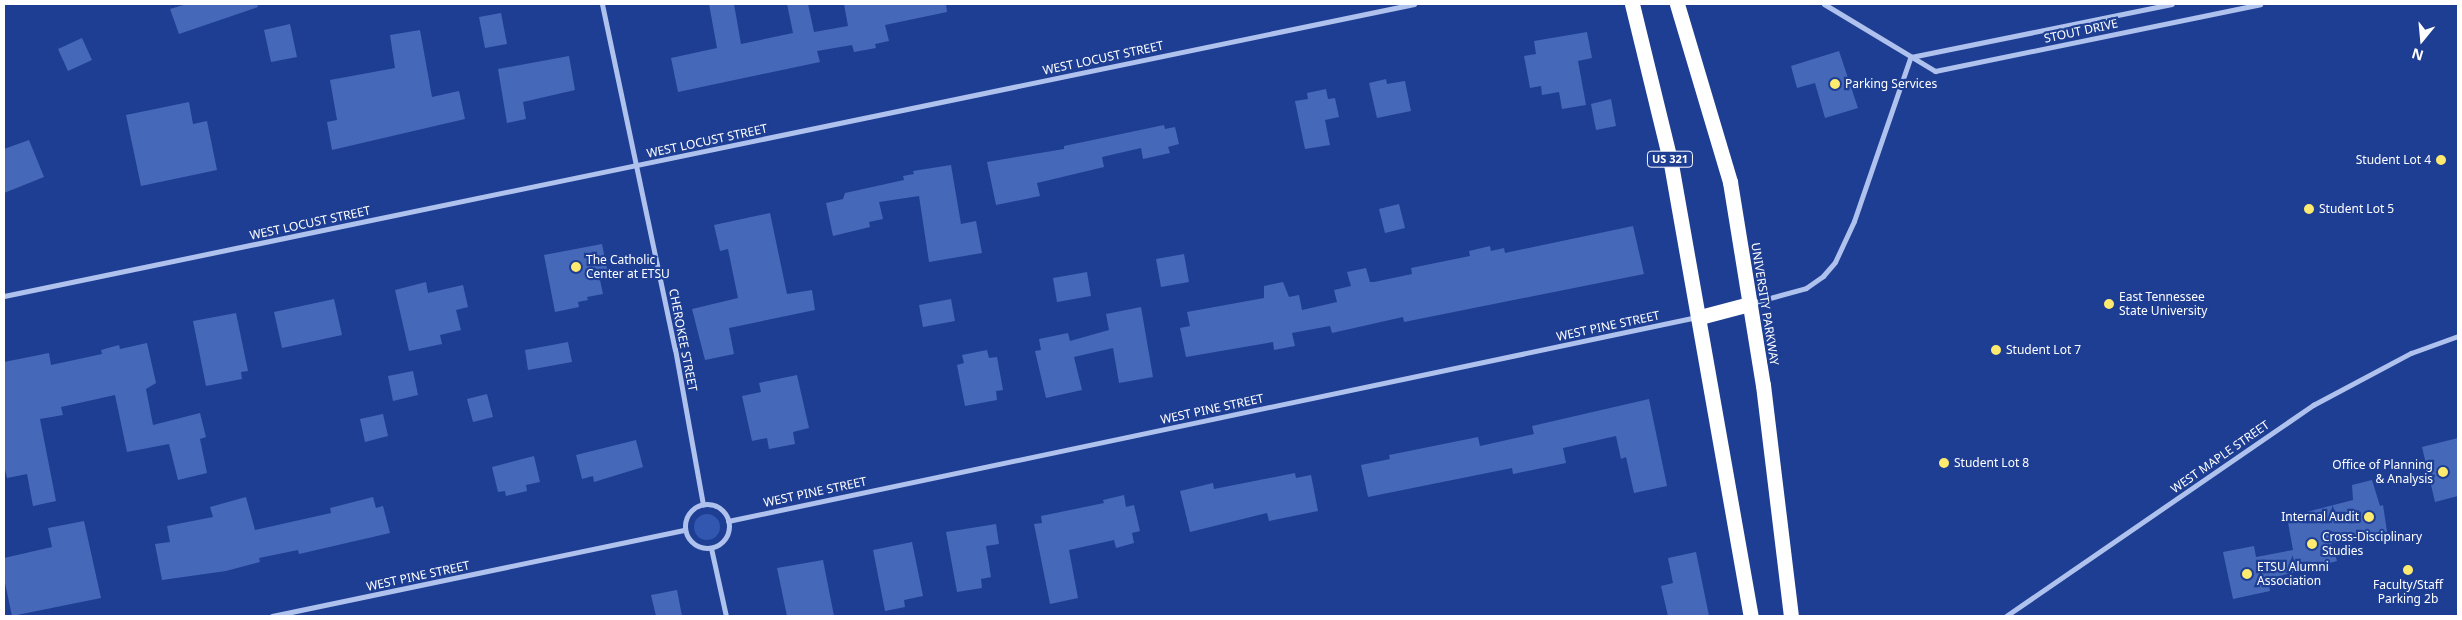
<!DOCTYPE html>
<html>
<head>
<meta charset="utf-8">
<style>
  body { margin:0 }
  #map { position:relative; width:2462px; height:620px; overflow:hidden; background:#1e3e93; font-family:"Noto Sans",sans-serif }
  div>[style] { position:absolute }
  .green>* { inset:0; background:#3157b0 }
  .round { border-radius:50% }
  .building>* { inset:0; background:#4668b9 }
  .street>* { height:5px; margin:-2.5px; padding:0 2.5px; transform-origin:2.5px; border-radius:2.5px; background:#afc2ee }
  .street>.ring { margin:-2.5px; padding:0; box-sizing:content-box; background:none; border:5px solid #afc2ee; border-radius:50% }
  .highway>* { height:15px; margin:-7.5px; padding:0 7.5px; transform-origin:7.5px; border-radius:7.5px; background:#fff }
  .dots>* { width:14px; height:14px; translate:-50% -50%; box-sizing:border-box; border:2px solid #1e3e93; border-radius:50% }
  span { translate:-50% -50%; white-space:nowrap; text-align:center; line-height:1.15; -webkit-text-stroke:4.5px #1e3e93; paint-order:stroke }
  .shield-label span { padding:1px 4px; background:#1e3e93; border:1px solid; border-radius:4px; -webkit-text-stroke-width:0 }
  .shield-label { font-size:11px; color:#fff; font-weight:700 }
  .street-label { font-size:12px; color:#fff }
  .poi-label { font-size:12px; color:#fff }
  .left { translate:0 -50%; text-align:left }
  .right { translate:-100% -50%; text-align:right }
  .frame { position:absolute; inset:0; border:5px solid #fff; pointer-events:none }
  .north { position:absolute; left:2397px; top:15px; width:50px; height:50px; -webkit-text-stroke:4px #1e3e93; paint-order:stroke; rotate:197deg; font-size:14px; font-weight:700; line-height:20px; text-align:center; color:#fff }
  .north::after { content:''; display:block; margin:auto; width:18px; height:22px; background:#fff; clip-path:polygon(50% 0,100% 100%,50% 72%,0 100%) }
</style>
</head>
<body>
<div id="map">
  <div class="green">
    <i class="round" style="left:694px;top:514px;width:26px;height:26px"></i>
  </div>
  <div class="building">
    <i style="clip-path:polygon(187px 4px,257px 4px,258px 7px,179px 34px,170px 9px)"></i>
    <i style="clip-path:polygon(709px 4px,734px 4px,741px 44px,793px 33px,787px 4px,808px 4px,814px 32px,848px 26px,844px 4px,946px 4px,947px 12px,885px 25px,889px 41px,875px 44px,876px 48px,854px 52px,852px 45px,817px 51px,820px 62px,678px 92px,671px 58px,717px 48px)"></i>
    <i style="clip-path:polygon(501px 13px,507px 44px,485px 48px,479px 17px)"></i>
    <i style="clip-path:polygon(290px 24px,297px 57px,271px 62px,264px 30px)"></i>
    <i style="clip-path:polygon(420px 30px,432px 97px,459px 91px,465px 119px,332px 150px,327px 122px,337px 120px,330px 80px,395px 68px,390px 35px)"></i>
    <i style="clip-path:polygon(1587px 32px,1592px 58px,1578px 61px,1586px 105px,1562px 109px,1559px 92px,1542px 95px,1541px 86px,1530px 88px,1524px 56px,1536px 54px,1534px 41px)"></i>
    <i style="clip-path:polygon(82px 38px,92px 60px,68px 71px,58px 49px)"></i>
    <i style="clip-path:polygon(1839px 51px,1858px 108px,1825px 118px,1815px 83px,1797px 88px,1791px 66px)"></i>
    <i style="clip-path:polygon(569px 56px,575px 90px,523px 102px,526px 119px,507px 123px,498px 69px)"></i>
    <i style="clip-path:polygon(1386px 79px,1387px 84px,1405px 81px,1411px 111px,1377px 118px,1369px 83px)"></i>
    <i style="clip-path:polygon(1326px 89px,1328px 99px,1335px 98px,1339px 117px,1325px 120px,1330px 145px,1305px 149px,1295px 101px,1308px 99px,1307px 93px)"></i>
    <i style="clip-path:polygon(1611px 99px,1616px 126px,1596px 130px,1591px 104px)"></i>
    <i style="clip-path:polygon(189px 102px,193px 124px,207px 121px,217px 170px,141px 186px,126px 115px)"></i>
    <i style="clip-path:polygon(1164px 125px,1165px 129px,1175px 127px,1179px 144px,1168px 147px,1170px 153px,1143px 159px,1141px 148px,1102px 157px,1104px 167px,1037px 183px,1040px 196px,996px 205px,987px 162px,1064px 149px,1064px 146px)"></i>
    <i style="clip-path:polygon(29px 140px,44px 177px,4px 193px,4px 149px)"></i>
    <i style="clip-path:polygon(951px 165px,961px 224px,976px 221px,982px 253px,929px 262px,919px 196px,879px 202px,883px 219px,869px 222px,870px 227px,833px 236px,826px 203px,843px 199px,845px 193px,904px 180px,903px 176px,914px 174px,913px 171px)"></i>
    <i style="clip-path:polygon(1399px 204px,1405px 228px,1385px 233px,1379px 209px)"></i>
    <i style="clip-path:polygon(770px 213px,787px 294px,812px 290px,815px 310px,729px 328px,734px 354px,705px 360px,692px 309px,738px 298px,728px 249px,720px 251px,714px 225px)"></i>
    <i style="clip-path:polygon(1633px 226px,1644px 274px,1404px 322px,1403px 317px,1332px 333px,1330px 326px,1292px 333px,1295px 346px,1274px 350px,1273px 342px,1186px 357px,1180px 328px,1190px 326px,1187px 312px,1264px 298px,1264px 286px,1283px 282px,1289px 297px,1299px 295px,1302px 310px,1337px 302px,1334px 290px,1351px 286px,1347px 272px,1366px 268px,1370px 282px,1374px 282px,1412px 274px,1411px 268px,1470px 256px,1469px 251px,1490px 246px,1491px 251px,1504px 248px,1505px 253px)"></i>
    <i style="clip-path:polygon(602px 244px,609px 279px,600px 280px,603px 294px,587px 297px,588px 300px,578px 302px,579px 307px,555px 312px,544px 255px)"></i>
    <i style="clip-path:polygon(1184px 254px,1189px 282px,1161px 287px,1156px 259px)"></i>
    <i style="clip-path:polygon(1087px 272px,1091px 296px,1057px 302px,1053px 278px)"></i>
    <i style="clip-path:polygon(426px 282px,428px 293px,463px 285px,468px 307px,456px 310px,461px 330px,440px 335px,442px 344px,409px 351px,395px 290px)"></i>
    <i style="clip-path:polygon(334px 299px,342px 335px,282px 348px,274px 312px)"></i>
    <i style="clip-path:polygon(951px 299px,955px 321px,923px 327px,919px 305px)"></i>
    <i style="clip-path:polygon(1141px 307px,1153px 377px,1119px 383px,1113px 348px,1074px 357px,1082px 390px,1046px 398px,1035px 351px,1041px 350px,1039px 339px,1068px 333px,1070px 341px,1109px 330px,1106px 314px)"></i>
    <i style="clip-path:polygon(236px 313px,248px 371px,241px 372px,242px 379px,206px 386px,193px 321px)"></i>
    <i style="clip-path:polygon(568px 342px,572px 362px,528px 370px,525px 350px)"></i>
    <i style="clip-path:polygon(147px 343px,156px 383px,146px 389px,153px 425px,200px 413px,206px 437px,200px 439px,207px 473px,178px 480px,169px 444px,127px 452px,115px 395px,61px 407px,63px 415px,40px 419px,56px 501px,33px 506px,27px 474px,7px 478px,4px 465px,4px 362px,49px 353px,51px 365px,102px 354px,101px 350px,119px 345px,120px 349px)"></i>
    <i style="clip-path:polygon(987px 350px,989px 358px,997px 357px,1003px 390px,996px 391px,997px 400px,965px 406px,957px 365px,964px 363px,962px 355px)"></i>
    <i style="clip-path:polygon(413px 371px,418px 395px,393px 401px,388px 376px)"></i>
    <i style="clip-path:polygon(797px 375px,809px 428px,793px 432px,795px 444px,769px 449px,767px 438px,752px 441px,742px 396px,761px 392px,759px 383px)"></i>
    <i style="clip-path:polygon(487px 394px,493px 417px,473px 422px,467px 399px)"></i>
    <i style="clip-path:polygon(1649px 399px,1667px 486px,1634px 493px,1626px 457px,1621px 459px,1616px 436px,1563px 448px,1566px 463px,1513px 474px,1512px 468px,1368px 497px,1361px 465px,1390px 459px,1389px 455px,1478px 437px,1480px 446px,1534px 434px,1532px 426px)"></i>
    <i style="clip-path:polygon(383px 414px,388px 436px,365px 442px,360px 419px)"></i>
    <i style="clip-path:polygon(2458px 438px,2458px 496px,2435px 502px,2422px 447px)"></i>
    <i style="clip-path:polygon(636px 440px,643px 467px,594px 482px,593px 476px,582px 479px,576px 455px)"></i>
    <i style="clip-path:polygon(534px 456px,540px 482px,526px 485px,527px 491px,506px 496px,505px 491px,498px 492px,492px 467px)"></i>
    <i style="clip-path:polygon(1295px 473px,1296px 478px,1311px 475px,1318px 511px,1269px 521px,1267px 513px,1190px 532px,1180px 491px,1213px 483px,1214px 489px)"></i>
    <i style="clip-path:polygon(2372px 480px,2380px 506px,2383px 505px,2388px 538px,2332px 543px,2337px 561px,2268px 579px,2270px 591px,2233px 599px,2223px 552px,2254px 546px,2256px 557px,2293px 550px,2287px 517px,2353px 500px,2352px 485px)"></i>
    <i style="clip-path:polygon(1124px 495px,1126px 507px,1134px 505px,1140px 531px,1132px 533px,1134px 543px,1116px 548px,1114px 540px,1069px 550px,1078px 598px,1050px 604px,1034px 524px,1042px 523px,1041px 516px,1104px 503px,1103px 500px)"></i>
    <i style="clip-path:polygon(246px 497px,255px 530px,331px 513px,330px 508px,373px 497px,376px 508px,383px 506px,390px 533px,299px 554px,298px 550px,259px 558px,260px 562px,226px 571px,162px 580px,155px 544px,170px 542px,167px 526px,213px 517px,210px 507px)"></i>
    <i style="clip-path:polygon(84px 521px,101px 598px,12px 616px,4px 578px,4px 558px,52px 547px,48px 528px)"></i>
    <i style="clip-path:polygon(996px 524px,999px 544px,986px 546px,991px 577px,981px 579px,982px 588px,957px 592px,946px 532px)"></i>
    <i style="clip-path:polygon(912px 542px,923px 596px,904px 600px,905px 607px,885px 611px,873px 550px)"></i>
    <i style="clip-path:polygon(1696px 552px,1709px 616px,1668px 616px,1661px 586px,1673px 583px,1668px 558px)"></i>
    <i style="clip-path:polygon(823px 560px,834px 616px,787px 616px,777px 568px)"></i>
    <i style="clip-path:polygon(677px 590px,682px 616px,656px 616px,651px 595px)"></i>
  </div>
  <div class="street">
    <i style="left:602px;top:4px;width:353px;rotate:78.1deg"></i>
    <i style="left:675px;top:349px;width:158px;rotate:79.8deg"></i>
    <i style="left:1824px;top:4px;width:130px;rotate:31.1deg"></i>
    <i style="left:1935px;top:71px;width:332px;rotate:-11.6deg"></i>
    <i style="left:1911px;top:57px;width:266px;rotate:-11.5deg"></i>
    <i style="left:4px;top:296px;width:1440px;rotate:-11.7deg"></i>
    <i style="left:1752px;top:303px;width:56px;rotate:-15.5deg"></i>
    <i style="left:1806px;top:288px;width:21px;rotate:-35deg"></i>
    <i style="left:1823px;top:276px;width:18px;rotate:-49deg"></i>
    <i style="left:1835px;top:262px;width:45px;rotate:-65.1deg"></i>
    <i style="left:1854px;top:221px;width:172px;rotate:-71deg"></i>
    <i class="ring" style="left:685px;top:504px;width:39px;height:39px"></i>
    <i style="left:728px;top:521px;width:990px;rotate:-11.89deg"></i>
    <i style="left:711px;top:548px;width:70px;rotate:77.6deg"></i>
    <i style="left:272px;top:616px;width:422px;rotate:-11.8deg"></i>
    <i style="left:2006px;top:616px;width:373px;rotate:-34.5deg"></i>
    <i style="left:2313px;top:405px;width:111px;rotate:-28deg"></i>
    <i style="left:2411px;top:353px;width:50px;rotate:-19.9deg"></i>
  </div>
  <div class="highway">
    <i style="left:1632px;top:4px;width:165px;rotate:76.3deg"></i>
    <i style="left:1671px;top:164px;width:459px;rotate:80deg"></i>
    <i style="left:1677px;top:4px;width:186px;rotate:73.4deg"></i>
    <i style="left:1730px;top:182px;width:206px;rotate:80.8deg"></i>
    <i style="left:1763px;top:385px;width:233px;rotate:83.1deg"></i>
    <i style="left:1700px;top:317px;width:51px;rotate:-14.9deg"></i>
  </div>
  <div class="dots">
    <i style="left:1835px;top:84px;background:#fdea6e"></i>
    <i style="left:2441px;top:160px;background:#fdea6e"></i>
    <i style="left:2309px;top:209px;background:#fdea6e"></i>
    <i style="left:576px;top:267px;background:#fdea6e"></i>
    <i style="left:2109px;top:304px;background:#fdea6e"></i>
    <i style="left:1996px;top:350px;background:#fdea6e"></i>
    <i style="left:1944px;top:463px;background:#fdea6e"></i>
    <i style="left:2443px;top:472px;background:#fdea6e"></i>
    <i style="left:2369px;top:517px;background:#fdea6e"></i>
    <i style="left:2312px;top:544px;background:#fdea6e"></i>
    <i style="left:2408px;top:570px;background:#fdea6e"></i>
    <i style="left:2247px;top:574px;background:#fdea6e"></i>
  </div>
  <div class="shield-label">
    <span style="left:1670px;top:159px">US 321</span>
  </div>
  <div class="street-label">
    <span style="left:2081px;top:31px;rotate:-12deg">STOUT DRIVE</span>
    <span style="left:1103px;top:58px;rotate:-12deg">WEST LOCUST STREET</span>
    <span style="left:707px;top:141px;rotate:-12deg">WEST LOCUST STREET</span>
    <span style="left:310px;top:223px;rotate:-12deg">WEST LOCUST STREET</span>
    <span style="left:1765px;top:304px;rotate:81deg">UNIVERSITY PARKWAY</span>
    <span style="left:1608px;top:326px;rotate:-12deg">WEST PINE STREET</span>
    <span style="left:683px;top:340px;rotate:79deg">CHEROKEE STREET</span>
    <span style="left:1212px;top:409px;rotate:-12deg">WEST PINE STREET</span>
    <span style="left:2220px;top:457px;rotate:-35deg">WEST MAPLE STREET</span>
    <span style="left:815px;top:492px;rotate:-12deg">WEST PINE STREET</span>
    <span style="left:418px;top:576px;rotate:-12deg">WEST PINE STREET</span>
  </div>
  <div class="poi-label">
    <span class="left" style="left:1845px;top:84px">Parking Services</span>
    <span class="right" style="left:2431px;top:160px">Student Lot 4</span>
    <span class="left" style="left:2319px;top:209px">Student Lot 5</span>
    <span class="left" style="left:586px;top:267px">The Catholic<br>Center at ETSU</span>
    <span class="left" style="left:2119px;top:304px">East Tennessee<br>State University</span>
    <span class="left" style="left:2006px;top:350px">Student Lot 7</span>
    <span class="left" style="left:1954px;top:463px">Student Lot 8</span>
    <span class="right" style="left:2433px;top:472px">Office of Planning<br>&amp; Analysis</span>
    <span class="right" style="left:2359px;top:517px">Internal Audit</span>
    <span class="left" style="left:2322px;top:544px">Cross-Disciplinary<br>Studies</span>
    <span class="left" style="left:2257px;top:574px">ETSU Alumni<br>Association</span>
    <span style="left:2408px;top:592px">Faculty/Staff<br>Parking 2b</span>
  </div>
  <div class="frame"></div>
  <div class="north">N</div>
</div>
</body>
</html>
